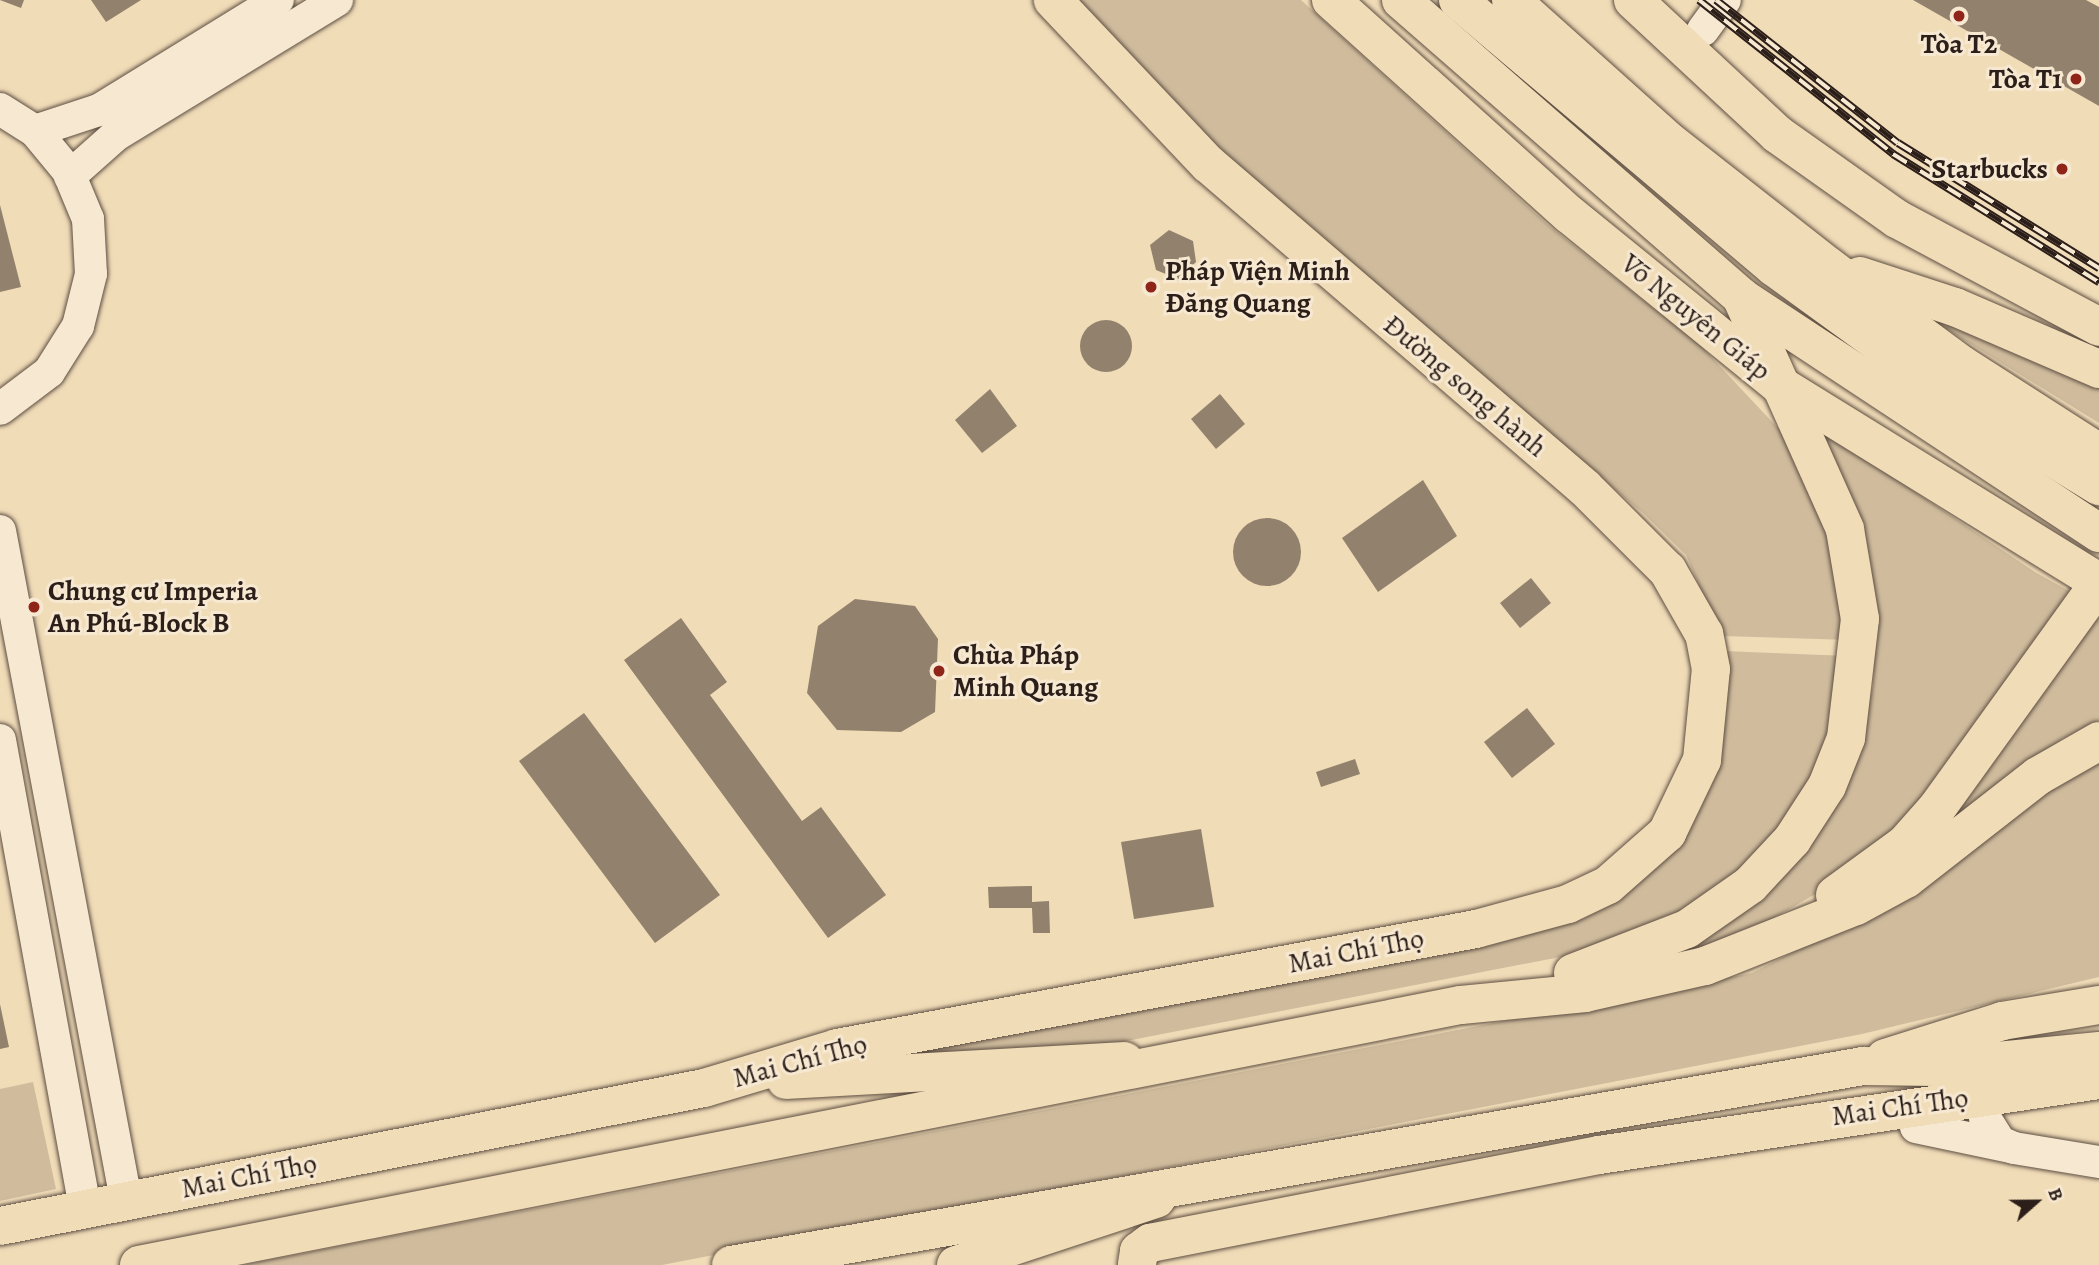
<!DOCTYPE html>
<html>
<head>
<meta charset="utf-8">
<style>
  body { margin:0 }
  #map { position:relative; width:2099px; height:1265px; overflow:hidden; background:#f1dcb8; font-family:Alegreya,serif }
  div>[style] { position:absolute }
  .green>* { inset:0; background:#d0bc9d }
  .building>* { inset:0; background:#92816c }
  .round { border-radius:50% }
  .roads { filter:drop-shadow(0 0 2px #5d4e42) drop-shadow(0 0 2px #5d4e42) }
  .minor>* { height:32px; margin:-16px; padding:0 16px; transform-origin:16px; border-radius:16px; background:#f6e8d1 }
  .major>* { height:38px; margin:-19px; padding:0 19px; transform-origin:19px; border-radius:19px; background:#f1dcb8 }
  .highway>* { height:38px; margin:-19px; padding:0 19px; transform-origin:19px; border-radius:19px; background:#f1dcb8 }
  .rail>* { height:8px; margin-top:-4px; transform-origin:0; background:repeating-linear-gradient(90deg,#f6e8d1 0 16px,#2c1f1a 0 32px); box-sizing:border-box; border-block:2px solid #2c1f1a }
  .dots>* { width:19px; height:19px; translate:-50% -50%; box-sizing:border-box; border:4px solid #f6e8d1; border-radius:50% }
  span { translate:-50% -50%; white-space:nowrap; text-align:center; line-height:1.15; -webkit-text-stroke:6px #f6e8d1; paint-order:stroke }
  .poi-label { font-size:28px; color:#2c1f1a; font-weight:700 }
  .right { translate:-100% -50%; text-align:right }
  .left { translate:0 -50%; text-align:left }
  .street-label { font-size:28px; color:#2c1f1a }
  .north { position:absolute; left:2001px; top:1167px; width:70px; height:70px; -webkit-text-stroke:5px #f6e8d1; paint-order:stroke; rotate:69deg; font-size:19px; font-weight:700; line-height:28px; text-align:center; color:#2c1f1a }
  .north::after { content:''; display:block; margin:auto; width:24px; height:32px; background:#2c1f1a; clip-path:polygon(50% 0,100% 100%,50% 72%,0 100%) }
</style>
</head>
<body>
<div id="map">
  <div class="green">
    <i style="clip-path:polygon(1069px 0,1301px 0,1549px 226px,1698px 343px,1791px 442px,1817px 492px,1850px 640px,1721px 636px,1686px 555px,1644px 514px,1210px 146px)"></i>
    <i style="clip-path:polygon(1950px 321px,2099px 383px,2099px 423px,1945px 328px)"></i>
    <i style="clip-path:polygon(1827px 433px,2035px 572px,2099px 608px,2099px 720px,2062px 739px,1967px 827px,1831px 885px,1749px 932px,1669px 958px,1861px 736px,1873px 686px,1876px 603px,1869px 554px,1822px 434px)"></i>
    <i style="clip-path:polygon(1724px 651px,1849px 656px,1811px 793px,1710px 900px,1591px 951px,1121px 1042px,851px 1062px,1645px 873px)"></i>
    <i style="clip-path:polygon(2099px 748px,2099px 977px,1862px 1034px,662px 1265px,243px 1265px,1752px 973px,1874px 911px)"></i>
    <i style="clip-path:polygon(33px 1082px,56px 1189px,0 1201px,0 1089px)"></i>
  </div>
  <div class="building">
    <i style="clip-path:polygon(0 0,24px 0,21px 8px)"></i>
    <i style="clip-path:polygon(91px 0,141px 0,106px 22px)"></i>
    <i style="clip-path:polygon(1913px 0,2086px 0,2099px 7px,2099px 106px)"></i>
    <i style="clip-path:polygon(0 205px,21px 287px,0 292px)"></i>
    <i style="clip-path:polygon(1169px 230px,1193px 241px,1196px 262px,1178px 279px,1156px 270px,1150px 245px)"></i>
    <i class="round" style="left:1080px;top:320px;width:52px;height:52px"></i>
    <i style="clip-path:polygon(990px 389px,1017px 426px,982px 453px,955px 420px)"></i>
    <i style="clip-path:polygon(1220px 394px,1245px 424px,1216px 449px,1191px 419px)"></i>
    <i style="clip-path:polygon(1423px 480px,1457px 536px,1378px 592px,1342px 538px)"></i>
    <i class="round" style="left:1233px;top:518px;width:68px;height:68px"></i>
    <i style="clip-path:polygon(1531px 578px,1551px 603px,1520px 628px,1500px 603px)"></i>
    <i style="clip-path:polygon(855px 599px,915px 606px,938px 639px,935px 712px,901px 732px,837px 730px,807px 693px,818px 626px)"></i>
    <i style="clip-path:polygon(681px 618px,727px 682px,710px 695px,802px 821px,821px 807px,886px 895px,828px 938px,624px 660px)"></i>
    <i style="clip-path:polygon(1527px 708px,1555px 744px,1512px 778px,1484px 742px)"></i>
    <i style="clip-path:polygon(584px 713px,720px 895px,655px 943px,519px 761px)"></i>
    <i style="clip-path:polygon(1355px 759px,1360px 774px,1321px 787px,1316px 772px)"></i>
    <i style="clip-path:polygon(1201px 829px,1214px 907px,1134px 919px,1121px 842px)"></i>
    <i style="clip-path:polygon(1032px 886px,1032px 902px,1049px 901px,1050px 933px,1033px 933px,1032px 908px,989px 908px,988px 887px)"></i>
    <i style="clip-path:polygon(0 1004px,9px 1047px,0 1049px)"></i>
  </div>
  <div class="roads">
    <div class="minor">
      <i style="left:1703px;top:30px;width:37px;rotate:-54deg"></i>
      <i style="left:0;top:109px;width:41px;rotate:32.2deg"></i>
      <i style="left:35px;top:131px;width:52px;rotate:50.5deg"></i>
      <i style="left:68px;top:171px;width:52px;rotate:67.4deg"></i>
      <i style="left:88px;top:219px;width:55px;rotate:86.9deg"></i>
      <i style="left:91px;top:274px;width:54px;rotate:104deg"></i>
      <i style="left:78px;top:326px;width:54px;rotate:122.2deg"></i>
      <i style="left:49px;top:372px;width:61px;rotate:142.9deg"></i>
      <i style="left:35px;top:131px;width:67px;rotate:-18.2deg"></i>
      <i style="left:99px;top:110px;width:210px;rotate:-31.6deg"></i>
      <i style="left:70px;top:176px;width:62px;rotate:-41.7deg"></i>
      <i style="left:116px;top:135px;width:259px;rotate:-31.4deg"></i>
      <i style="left:0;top:531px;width:681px;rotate:79.33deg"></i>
      <i style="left:0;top:740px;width:477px;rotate:79.7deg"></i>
      <i style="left:1985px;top:1118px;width:28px;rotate:58deg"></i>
      <i style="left:2000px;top:1142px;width:15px;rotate:23deg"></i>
      <i style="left:2014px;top:1148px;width:86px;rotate:9.4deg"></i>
      <i style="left:1916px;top:1127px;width:96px;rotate:12deg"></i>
    </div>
    <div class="major">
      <i style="left:1633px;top:0;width:197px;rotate:42.9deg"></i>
      <i style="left:1777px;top:134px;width:147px;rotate:35.3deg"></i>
      <i style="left:1897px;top:219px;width:229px;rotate:28.1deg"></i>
      <i style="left:786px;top:1080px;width:339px;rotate:-3.2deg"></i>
      <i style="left:0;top:1226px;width:717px;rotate:-11.09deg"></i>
      <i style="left:704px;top:1088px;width:139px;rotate:-16.7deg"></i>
      <i style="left:837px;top:1048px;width:650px;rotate:-10.55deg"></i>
      <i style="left:1476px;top:929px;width:95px;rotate:-15.2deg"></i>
      <i style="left:1568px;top:904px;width:44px;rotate:-25.4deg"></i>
      <i style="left:1608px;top:885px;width:79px;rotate:-41.4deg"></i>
      <i style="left:1667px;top:833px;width:81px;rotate:-64.4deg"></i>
      <i style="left:1702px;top:760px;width:91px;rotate:-84.4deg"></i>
      <i style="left:1711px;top:669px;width:36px;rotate:-101deg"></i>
      <i style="left:1704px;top:634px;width:73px;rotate:-119.7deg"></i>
      <i style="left:1668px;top:571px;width:117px;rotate:-135deg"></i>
      <i style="left:1585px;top:488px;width:497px;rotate:-139.3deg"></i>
      <i style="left:1208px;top:164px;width:226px;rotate:-133.4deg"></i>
      <i style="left:1137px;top:1264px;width:13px;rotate:-81deg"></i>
      <i style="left:1139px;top:1251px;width:14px;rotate:-36deg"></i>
      <i style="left:1150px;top:1243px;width:458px;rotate:-11.1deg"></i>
      <i style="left:1599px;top:1155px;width:506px;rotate:-8.53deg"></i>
      <i style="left:956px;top:1265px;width:211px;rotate:-18.3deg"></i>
    </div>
    <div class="highway">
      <i style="left:1331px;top:0;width:321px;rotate:42deg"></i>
      <i style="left:1570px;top:215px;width:268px;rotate:39.1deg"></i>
      <i style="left:1778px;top:384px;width:377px;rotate:31.7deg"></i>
      <i style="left:1401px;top:0;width:451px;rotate:41.1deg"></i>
      <i style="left:1741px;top:297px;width:429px;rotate:33.4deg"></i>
      <i style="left:1458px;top:0;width:414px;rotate:40.2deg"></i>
      <i style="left:1774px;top:267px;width:213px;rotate:36deg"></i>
      <i style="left:1946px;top:392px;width:180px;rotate:31.6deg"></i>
      <i style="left:1511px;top:0;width:215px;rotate:41.8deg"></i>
      <i style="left:1671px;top:143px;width:199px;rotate:38.1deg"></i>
      <i style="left:1828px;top:266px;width:167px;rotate:36.5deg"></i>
      <i style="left:1962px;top:365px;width:163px;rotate:32.7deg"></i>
      <i style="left:1860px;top:276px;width:100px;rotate:18.1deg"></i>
      <i style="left:1955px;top:307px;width:157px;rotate:23.3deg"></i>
      <i style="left:1835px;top:895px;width:87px;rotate:-36.1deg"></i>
      <i style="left:1905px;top:844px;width:48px;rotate:-48.4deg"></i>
      <i style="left:1937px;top:808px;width:277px;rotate:-54.2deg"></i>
      <i style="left:1573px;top:973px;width:122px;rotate:-21.1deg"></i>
      <i style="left:1687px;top:929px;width:77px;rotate:-34.9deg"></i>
      <i style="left:1750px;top:885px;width:62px;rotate:-47deg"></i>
      <i style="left:1792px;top:840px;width:64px;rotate:-57.1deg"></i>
      <i style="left:1827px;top:786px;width:52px;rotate:-68.4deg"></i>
      <i style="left:1846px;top:738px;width:120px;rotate:-83.3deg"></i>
      <i style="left:1860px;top:619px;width:91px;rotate:-99.5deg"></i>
      <i style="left:1845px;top:529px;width:254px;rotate:-114.1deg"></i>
      <i style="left:1885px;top:1058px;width:123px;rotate:-17.5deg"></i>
      <i style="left:2002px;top:1021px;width:98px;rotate:-9.4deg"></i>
      <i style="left:139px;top:1265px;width:1347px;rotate:-11.13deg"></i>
      <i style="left:1461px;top:1005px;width:125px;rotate:-5.5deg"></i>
      <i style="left:1585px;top:993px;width:123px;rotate:-12.7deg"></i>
      <i style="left:1705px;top:966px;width:162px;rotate:-21.7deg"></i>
      <i style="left:1856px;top:906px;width:57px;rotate:-28.4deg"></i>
      <i style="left:1906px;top:879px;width:167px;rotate:-38deg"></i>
      <i style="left:2038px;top:776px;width:70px;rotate:-29.8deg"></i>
      <i style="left:731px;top:1265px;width:1149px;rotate:-9.97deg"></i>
      <i style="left:1863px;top:1066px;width:73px;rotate:0.8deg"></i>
      <i style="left:1936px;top:1067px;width:164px;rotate:-5.6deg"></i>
    </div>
  </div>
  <div class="rail">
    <i style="left:1699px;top:0;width:248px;rotate:38.4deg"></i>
    <i style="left:1893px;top:154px;width:243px;rotate:31.9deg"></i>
    <i style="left:1716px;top:0;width:231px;rotate:38.2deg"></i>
    <i style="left:1898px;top:143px;width:237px;rotate:31.9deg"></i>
  </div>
  <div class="dots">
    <i style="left:1959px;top:16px;background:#8f2418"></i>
    <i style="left:2076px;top:79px;background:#8f2418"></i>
    <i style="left:2062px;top:169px;background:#8f2418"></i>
    <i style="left:1151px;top:287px;background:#8f2418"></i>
    <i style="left:34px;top:607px;background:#8f2418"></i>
    <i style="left:939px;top:671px;background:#8f2418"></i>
  </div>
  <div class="poi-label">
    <span style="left:1959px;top:44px">Tòa T2</span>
    <span class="right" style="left:2062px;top:79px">Tòa T1</span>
    <span class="right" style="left:2048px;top:169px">Starbucks</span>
    <span class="left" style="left:1165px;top:287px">Pháp Viện Minh<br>Đăng Quang</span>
    <span class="left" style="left:48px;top:607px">Chung cư Imperia<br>An Phú-Block B</span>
    <span class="left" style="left:953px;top:671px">Chùa Pháp<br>Minh Quang</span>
  </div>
  <div class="street-label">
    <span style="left:1696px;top:317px;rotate:39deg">Võ Nguyên Giáp</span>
    <span style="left:1465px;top:386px;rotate:40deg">Đường song hành</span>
    <span style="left:1356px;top:951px;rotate:-11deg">Mai Chí Thọ</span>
    <span style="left:800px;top:1061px;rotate:-15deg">Mai Chí Thọ</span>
    <span style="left:1900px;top:1107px;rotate:-8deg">Mai Chí Thọ</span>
    <span style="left:249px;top:1176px;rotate:-11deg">Mai Chí Thọ</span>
  </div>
  <div class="north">B</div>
</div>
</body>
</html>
